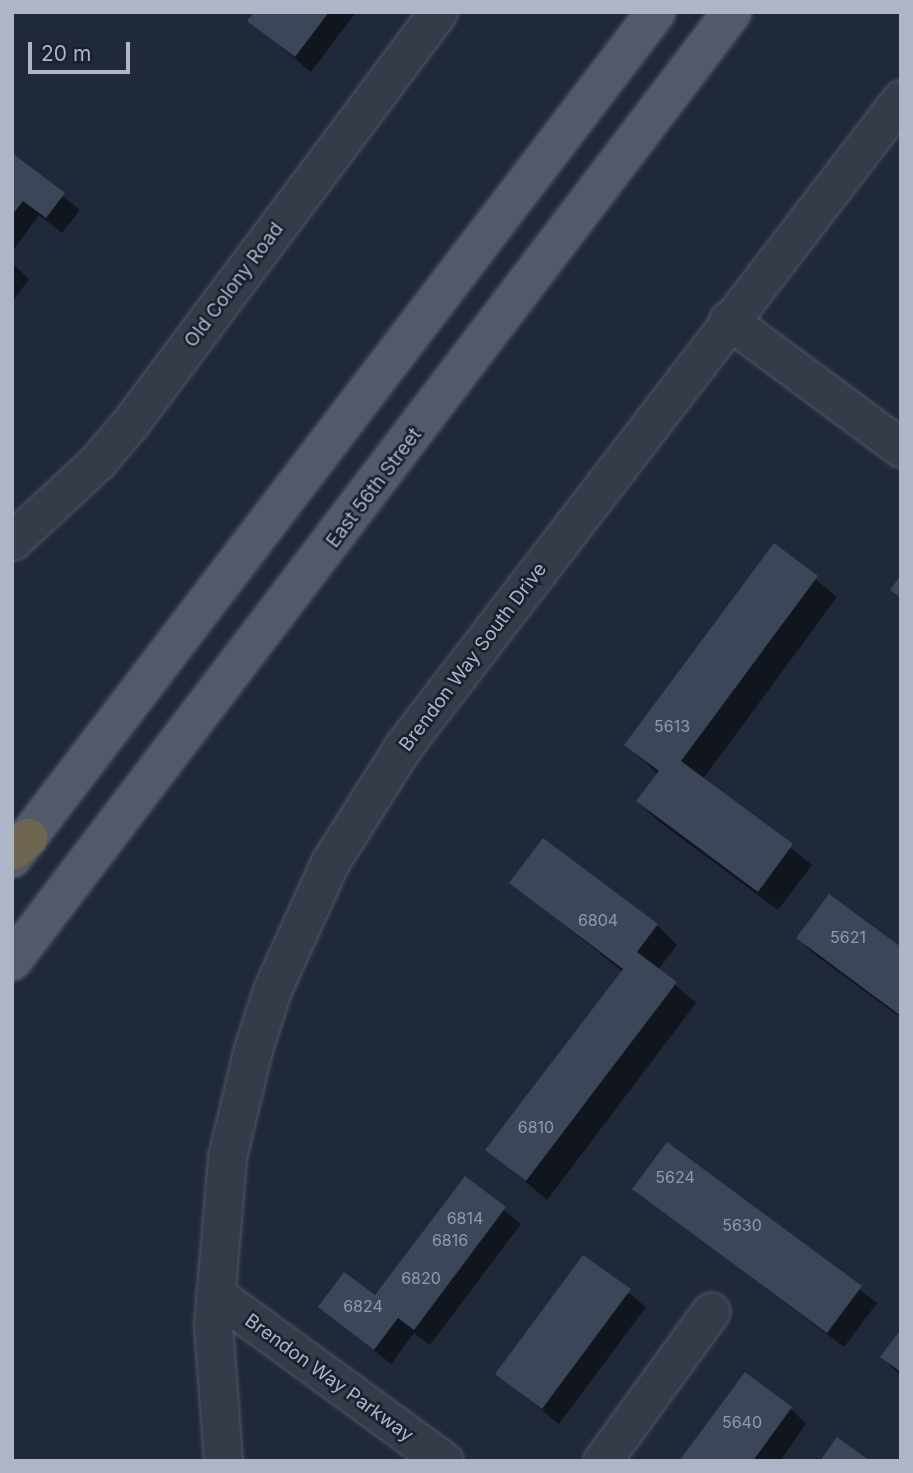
<!DOCTYPE html>
<html>
<head>
<meta charset="utf-8">
<style>
  body { margin:0 }
  #map { position:relative; width:913px; height:1473px; overflow:hidden; background:#202939; font-family:Inter,sans-serif }
  div>[style] { position:absolute }
  .shadow>* { inset:0; background:#0007 }
  .building>* { inset:0; background:#3c4659 }
  .roads { filter:drop-shadow(0 0 2px #515867) drop-shadow(0 0 2px #515867) }
  .minor>* { height:37px; margin:-18.5px; padding:0 18.5px; transform-origin:18.5px; border-radius:18.5px; background:#343b49 }
  .primary>* { height:38px; margin:-19px; padding:0 19px; transform-origin:19px; border-radius:19px; background:#525a69 }
  .motorway>* { height:38px; margin:-19px; padding:0 19px; transform-origin:19px; border-radius:19px; background:#6f6651 }
  span { translate:-50% -50%; white-space:nowrap; text-align:center; line-height:1.15; -webkit-text-stroke:5px #19202e; paint-order:stroke }
  .number-label { font-size:16px; color:#9299ab }
  .number-label span { -webkit-text-stroke-width:0 }
  .street-label { font-size:19px; color:#aeb5c6 }
  .frame { position:absolute; inset:0; border:14px solid #aeb5c6; pointer-events:none }
  .scale { position:absolute; left:28px; top:42px; width:102px; height:32px; box-sizing:border-box; border:4px solid #aeb5c6; border-top:0; padding-left:9px; font-size:21px; line-height:24px; white-space:nowrap; color:#aeb5c6; -webkit-text-stroke:5px #19202e; paint-order:stroke }
</style>
</head>
<body>
<div id="map">
  <div class="shadow">
    <i style="clip-path:polygon(256px 12px,356px 12px,311px 72px,250px 21px)"></i>
    <i style="clip-path:polygon(12px 156px,80px 210px,62px 233px,39px 215px,12px 252px)"></i>
    <i style="clip-path:polygon(12px 263px,29px 279px,12px 302px)"></i>
    <i style="clip-path:polygon(774px 545px,837px 597px,703px 779px,812px 865px,778px 910px,658px 821px,638px 801px,658px 774px,626px 745px)"></i>
    <i style="clip-path:polygon(511px 882px,657px 925px,677px 945px,658px 970px,696px 1003px,547px 1200px,488px 1150px,623px 972px)"></i>
    <i style="clip-path:polygon(798px 938px,901px 949px,901px 1018px,814px 954px)"></i>
    <i style="clip-path:polygon(668px 1144px,877px 1303px,844px 1347px,635px 1189px)"></i>
    <i style="clip-path:polygon(465px 1179px,521px 1224px,430px 1345px,414px 1333px,391px 1364px,320px 1307px,376px 1297px)"></i>
    <i style="clip-path:polygon(584px 1257px,646px 1307px,559px 1424px,497px 1374px)"></i>
    <i style="clip-path:polygon(901px 1332px,901px 1376px,882px 1357px)"></i>
    <i style="clip-path:polygon(791px 1409px,806px 1424px,780px 1461px,682px 1461px)"></i>
  </div>
  <div class="building">
    <i style="clip-path:polygon(254px 12px,329px 12px,295px 57px,247px 21px)"></i>
    <i style="clip-path:polygon(12px 153px,65px 193px,46px 218px,23px 201px,12px 215px)"></i>
    <i style="clip-path:polygon(774px 543px,818px 576px,681px 761px,793px 844px,758px 892px,636px 801px,659px 771px,624px 745px)"></i>
    <i style="clip-path:polygon(901px 575px,901px 598px,890px 590px)"></i>
    <i style="clip-path:polygon(543px 838px,658px 924px,637px 952px,677px 982px,526px 1181px,485px 1150px,623px 969px,509px 883px)"></i>
    <i style="clip-path:polygon(829px 894px,901px 947px,901px 1016px,796px 938px)"></i>
    <i style="clip-path:polygon(667px 1142px,862px 1286px,827px 1333px,632px 1189px)"></i>
    <i style="clip-path:polygon(465px 1176px,506px 1207px,414px 1330px,398px 1318px,374px 1350px,318px 1307px,344px 1272px,375px 1295px)"></i>
    <i style="clip-path:polygon(583px 1255px,631px 1289px,542px 1409px,495px 1374px)"></i>
    <i style="clip-path:polygon(901px 1329px,901px 1372px,880px 1357px)"></i>
    <i style="clip-path:polygon(745px 1372px,792px 1407px,753px 1461px,679px 1461px)"></i>
    <i style="clip-path:polygon(837px 1437px,870px 1461px,820px 1461px)"></i>
  </div>
  <div class="roads">
    <div class="minor">
      <i style="left:728px;top:320px;width:215px;rotate:36.5deg"></i>
      <i style="left:12px;top:541px;width:117px;rotate:-42.9deg"></i>
      <i style="left:98px;top:461px;width:51px;rotate:-49.8deg"></i>
      <i style="left:131px;top:422px;width:512px;rotate:-53.17deg"></i>
      <i style="left:215px;top:1294px;width:283px;rotate:36.1deg"></i>
      <i style="left:223px;top:1461px;width:136px;rotate:-94.2deg"></i>
      <i style="left:213px;top:1325px;width:169px;rotate:-85.2deg"></i>
      <i style="left:227px;top:1157px;width:111px;rotate:-76.5deg"></i>
      <i style="left:253px;top:1049px;width:62px;rotate:-72.1deg"></i>
      <i style="left:272px;top:990px;width:141px;rotate:-65.6deg"></i>
      <i style="left:330px;top:862px;width:140px;rotate:-57.6deg"></i>
      <i style="left:405px;top:744px;width:814px;rotate:-52.44deg"></i>
      <i style="left:602px;top:1461px;width:185px;rotate:-54deg"></i>
    </div>
    <div class="primary">
      <i style="left:12px;top:858px;width:1063px;rotate:-52.72deg"></i>
      <i style="left:12px;top:961px;width:1191px;rotate:-52.81deg"></i>
    </div>
    <div class="motorway">
      <i style="left:12px;top:851px;width:21px;rotate:-39deg"></i>
    </div>
  </div>
  <div class="number-label">
    <span style="left:672px;top:726px">5613</span>
    <span style="left:598px;top:920px">6804</span>
    <span style="left:848px;top:937px">5621</span>
    <span style="left:536px;top:1127px">6810</span>
    <span style="left:675px;top:1177px">5624</span>
    <span style="left:465px;top:1218px">6814</span>
    <span style="left:742px;top:1225px">5630</span>
    <span style="left:450px;top:1240px">6816</span>
    <span style="left:421px;top:1278px">6820</span>
    <span style="left:363px;top:1306px">6824</span>
    <span style="left:742px;top:1422px">5640</span>
  </div>
  <div class="street-label">
    <span style="left:234px;top:285px;rotate:-53deg">Old Colony Road</span>
    <span style="left:374px;top:488px;rotate:-53deg">East 56th Street</span>
    <span style="left:473px;top:657px;rotate:-53deg">Brendon Way South Drive</span>
    <span style="left:329px;top:1378px;rotate:36deg">Brendon Way Parkway</span>
  </div>
  <div class="frame"></div>
  <div class="scale">20 m</div>
</div>
</body>
</html>
